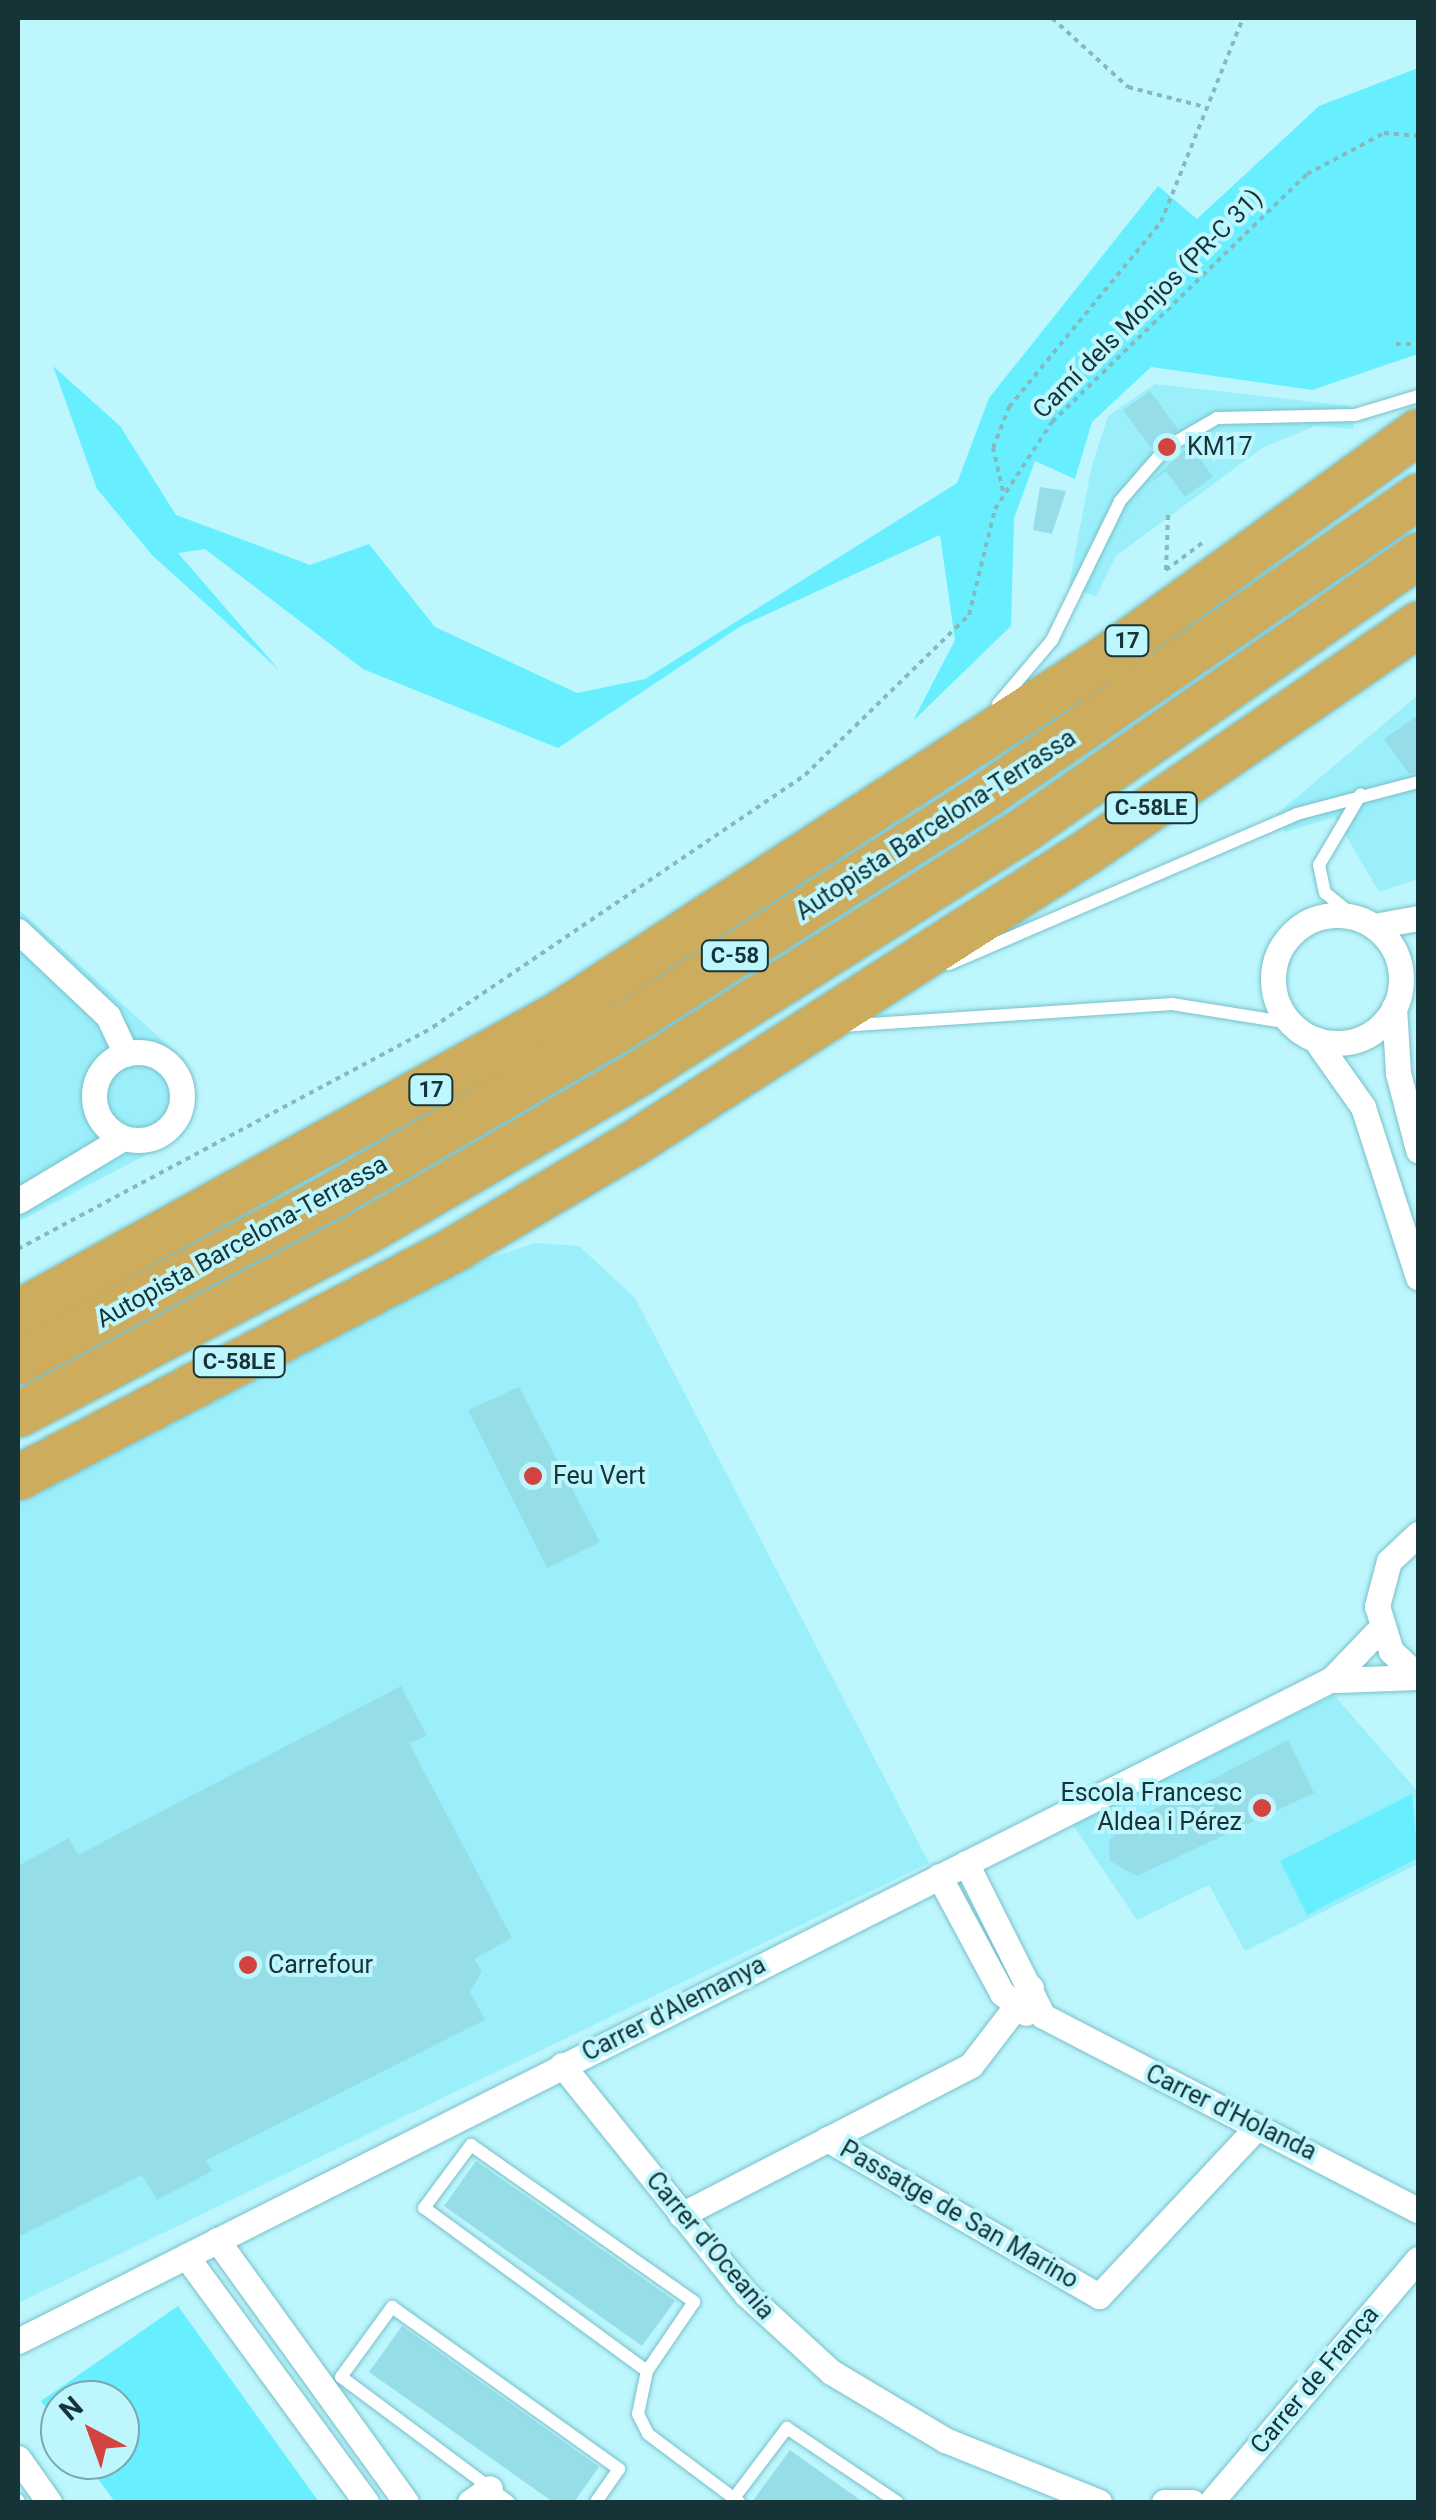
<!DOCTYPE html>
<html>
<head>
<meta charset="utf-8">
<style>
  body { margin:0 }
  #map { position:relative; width:1436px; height:2520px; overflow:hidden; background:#bdf6fd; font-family:Roboto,sans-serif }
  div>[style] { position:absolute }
  .built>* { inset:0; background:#9beffa }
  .green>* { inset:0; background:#67efff }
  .building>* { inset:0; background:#95dee7 }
  .path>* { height:4px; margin-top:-2px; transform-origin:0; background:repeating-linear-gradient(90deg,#87b8be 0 5px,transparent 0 10px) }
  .roads { filter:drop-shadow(0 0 2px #78c0c9) drop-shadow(0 0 2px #78c0c9) }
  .service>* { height:12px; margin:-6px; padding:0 6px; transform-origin:6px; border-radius:6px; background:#fff }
  .minor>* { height:25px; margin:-12.5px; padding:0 12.5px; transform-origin:12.5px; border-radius:12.5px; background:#fff }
  .minor>.ring { margin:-12.5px; padding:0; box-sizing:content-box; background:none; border:25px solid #fff; border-radius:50% }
  .motorway>* { height:45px; margin:-22.5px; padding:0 22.5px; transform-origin:22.5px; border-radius:22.5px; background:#ceac5e }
  .dots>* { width:28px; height:28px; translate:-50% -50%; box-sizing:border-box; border:5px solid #bdf6fd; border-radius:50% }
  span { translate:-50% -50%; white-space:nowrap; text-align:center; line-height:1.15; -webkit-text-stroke:8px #bdf6fd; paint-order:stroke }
  .shield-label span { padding:2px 8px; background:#bdf6fd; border:2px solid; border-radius:8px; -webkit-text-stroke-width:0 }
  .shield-label { font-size:22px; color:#163438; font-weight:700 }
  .street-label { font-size:25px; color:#163438 }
  .poi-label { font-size:25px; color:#163438 }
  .left { translate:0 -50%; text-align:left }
  .right { translate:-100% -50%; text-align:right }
  .frame { position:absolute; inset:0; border:20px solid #163438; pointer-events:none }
  .north { position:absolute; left:40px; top:2380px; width:100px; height:100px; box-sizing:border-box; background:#bdf6fd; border:2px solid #7aa8ae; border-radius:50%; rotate:319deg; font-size:28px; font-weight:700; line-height:40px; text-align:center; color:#163438 }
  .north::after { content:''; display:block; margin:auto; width:35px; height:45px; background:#d34440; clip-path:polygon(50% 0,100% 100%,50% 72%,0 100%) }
</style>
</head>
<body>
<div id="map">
  <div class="built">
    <i style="clip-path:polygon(1155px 384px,1350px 406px,1354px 429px,1315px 426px,1262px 448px,1116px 556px,1096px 597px,1069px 586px,1091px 469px,1108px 416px)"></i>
    <i style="clip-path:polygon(1418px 695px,1418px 879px,1379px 892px,1335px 817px,1285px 832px,1277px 814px)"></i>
    <i style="clip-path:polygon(18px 909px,184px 1060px,195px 1083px,182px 1136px,18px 1222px)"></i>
    <i style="clip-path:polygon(536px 1243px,579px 1246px,635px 1298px,929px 1863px,18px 2303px,18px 1504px,486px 1259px)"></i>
    <i style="clip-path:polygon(1334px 1695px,1418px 1792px,1418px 1864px,1245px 1951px,1209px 1885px,1137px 1920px,1073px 1825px)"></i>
  </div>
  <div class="green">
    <i style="clip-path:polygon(1418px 68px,1418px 354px,1312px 390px,1151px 367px,1092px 422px,1075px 479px,1035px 461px,1014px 518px,1011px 626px,913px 721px,955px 640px,940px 535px,741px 626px,558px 748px,363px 669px,205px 549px,178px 553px,279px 670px,152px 555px,97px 489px,53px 366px,120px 426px,176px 515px,310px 565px,369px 544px,435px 627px,577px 693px,645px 679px,957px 483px,989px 398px,1158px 186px,1197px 219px,1319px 106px)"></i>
    <i style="clip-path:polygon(1412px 1794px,1418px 1858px,1307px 1915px,1280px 1861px)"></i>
    <i style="clip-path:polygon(178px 2306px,319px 2502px,115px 2502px,84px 2460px,120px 2460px,120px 2400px,60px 2400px,60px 2427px,41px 2401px)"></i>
  </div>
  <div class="building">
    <i style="clip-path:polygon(1150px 391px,1178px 429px,1152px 449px,1123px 410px)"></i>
    <i style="clip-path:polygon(1190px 445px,1213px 477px,1185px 497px,1166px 471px,1147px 485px)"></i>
    <i style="clip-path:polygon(1040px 487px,1066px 491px,1052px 534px,1033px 530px)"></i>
    <i style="clip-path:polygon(1418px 715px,1418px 772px,1409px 774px,1384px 739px)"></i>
    <i style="clip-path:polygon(519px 1387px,600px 1542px,547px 1568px,468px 1410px)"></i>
    <i style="clip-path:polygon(401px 1686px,427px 1736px,409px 1743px,512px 1938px,474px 1959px,482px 1971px,470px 1992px,485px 2020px,206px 2160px,212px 2171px,157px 2200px,142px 2175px,18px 2237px,18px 1866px,69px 1838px,78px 1855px)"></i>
    <i style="clip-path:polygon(1288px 1740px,1314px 1793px,1137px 1876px,1110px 1861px,1109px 1840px,1122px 1826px)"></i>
    <i style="clip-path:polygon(476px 2161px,675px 2301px,642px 2346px,444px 2206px)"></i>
    <i style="clip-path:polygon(402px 2326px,599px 2467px,574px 2502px,553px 2502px,369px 2372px)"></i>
    <i style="clip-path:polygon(790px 2450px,863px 2502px,752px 2502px)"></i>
  </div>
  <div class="path">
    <i style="left:1052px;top:18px;width:103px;rotate:42.2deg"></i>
    <i style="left:1128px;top:87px;width:75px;rotate:14.6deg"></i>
    <i style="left:1396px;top:344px;width:22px"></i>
    <i style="left:1003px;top:491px;width:44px;rotate:-103.1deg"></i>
    <i style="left:993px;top:448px;width:44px;rotate:-68.7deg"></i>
    <i style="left:1009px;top:407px;width:239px;rotate:-50.6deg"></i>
    <i style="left:1161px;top:222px;width:220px;rotate:-68.1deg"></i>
    <i style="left:1166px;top:570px;width:55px;rotate:-87.9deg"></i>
    <i style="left:1166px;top:570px;width:50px;rotate:-36.9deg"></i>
    <i style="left:18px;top:1249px;width:471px;rotate:-28.1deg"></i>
    <i style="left:433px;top:1027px;width:449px;rotate:-34.1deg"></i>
    <i style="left:805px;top:775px;width:229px;rotate:-44.3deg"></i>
    <i style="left:969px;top:615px;width:109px;rotate:-76.2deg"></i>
    <i style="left:995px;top:509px;width:104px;rotate:-56.8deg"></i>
    <i style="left:1052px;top:422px;width:356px;rotate:-44.2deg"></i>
    <i style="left:1307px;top:174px;width:87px;rotate:-28deg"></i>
    <i style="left:1384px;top:133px;width:34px;rotate:5deg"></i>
  </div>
  <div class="roads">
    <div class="service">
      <i style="left:998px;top:704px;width:84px;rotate:-49.8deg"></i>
      <i style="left:1052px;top:640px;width:155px;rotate:-63.9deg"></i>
      <i style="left:1120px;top:501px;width:72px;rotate:-49deg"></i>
      <i style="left:1167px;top:447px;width:58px;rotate:-30.1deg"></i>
      <i style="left:1217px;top:418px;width:138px;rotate:-1.2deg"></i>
      <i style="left:1355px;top:415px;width:66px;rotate:-16.8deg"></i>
      <i style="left:1355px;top:917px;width:38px;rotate:-141deg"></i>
      <i style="left:1325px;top:893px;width:29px;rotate:-102deg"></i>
      <i style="left:1319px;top:865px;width:82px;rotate:-59.4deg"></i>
      <i style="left:949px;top:964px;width:379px;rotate:-23.3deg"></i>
      <i style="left:1297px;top:814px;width:125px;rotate:-14.8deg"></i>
      <i style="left:841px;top:1026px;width:332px;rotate:-3.8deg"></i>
      <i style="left:1172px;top:1004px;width:120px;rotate:9.1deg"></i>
      <i style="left:647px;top:2371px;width:276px;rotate:-143.8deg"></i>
      <i style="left:424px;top:2208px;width:79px;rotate:-53.3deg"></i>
      <i style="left:471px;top:2145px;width:273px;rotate:35.1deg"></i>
      <i style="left:694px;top:2302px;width:83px;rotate:124.3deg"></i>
      <i style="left:647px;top:2371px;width:44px;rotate:101.8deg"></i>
      <i style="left:638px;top:2414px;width:22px;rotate:63deg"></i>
      <i style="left:648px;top:2434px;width:114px;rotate:36.8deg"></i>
      <i style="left:18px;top:2500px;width:2px;rotate:63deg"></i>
      <i style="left:509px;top:2502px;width:209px;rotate:-143.3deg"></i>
      <i style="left:341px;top:2377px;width:87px;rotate:-53.9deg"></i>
      <i style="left:392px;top:2307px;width:279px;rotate:35.5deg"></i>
      <i style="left:619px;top:2469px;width:40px;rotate:124.9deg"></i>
      <i style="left:731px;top:2502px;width:93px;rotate:-52.9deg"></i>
      <i style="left:787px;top:2428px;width:133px;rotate:33.9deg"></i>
    </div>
    <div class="minor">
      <i class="ring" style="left:1273px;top:915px;width:103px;height:103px"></i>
      <i style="left:1374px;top:926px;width:45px;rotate:-10.3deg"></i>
      <i style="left:18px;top:931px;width:124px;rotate:43.4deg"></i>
      <i style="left:108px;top:1016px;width:42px;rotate:64.7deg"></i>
      <i style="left:1394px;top:1007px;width:66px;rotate:86.5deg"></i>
      <i style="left:1398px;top:1073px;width:80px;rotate:75.4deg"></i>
      <i style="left:1315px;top:1039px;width:83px;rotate:54.8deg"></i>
      <i style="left:1363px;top:1107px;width:179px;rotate:72.1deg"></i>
      <i class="ring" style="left:94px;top:1052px;width:63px;height:63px"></i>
      <i style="left:18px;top:1201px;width:122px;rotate:-31deg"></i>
      <i style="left:1418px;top:1534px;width:40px;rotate:137deg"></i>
      <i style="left:1389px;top:1561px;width:47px;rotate:104.9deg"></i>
      <i style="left:1377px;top:1606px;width:47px;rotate:72.7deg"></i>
      <i style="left:1391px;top:1651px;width:37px;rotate:43deg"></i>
      <i style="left:1337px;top:1680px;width:81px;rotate:-2.1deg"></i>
      <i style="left:966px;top:1863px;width:171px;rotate:63.3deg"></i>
      <i style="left:1043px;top:2016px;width:422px;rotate:27.4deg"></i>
      <i style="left:939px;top:1876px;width:133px;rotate:61.7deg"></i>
      <i style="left:1002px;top:1993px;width:31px;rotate:40deg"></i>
      <i style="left:562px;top:2065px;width:294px;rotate:51.2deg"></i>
      <i style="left:746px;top:2294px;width:115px;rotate:42.5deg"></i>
      <i style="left:831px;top:2372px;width:133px;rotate:30.8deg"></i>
      <i style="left:945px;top:2440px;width:166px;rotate:21.9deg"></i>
      <i style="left:827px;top:2139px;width:314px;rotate:30deg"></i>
      <i style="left:1099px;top:2296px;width:231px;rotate:-46.9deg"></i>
      <i style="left:681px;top:2215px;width:326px;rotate:-27.3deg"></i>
      <i style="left:971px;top:2065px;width:98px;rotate:-52.4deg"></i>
      <i style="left:217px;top:2240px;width:323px;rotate:54.2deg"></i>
      <i style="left:186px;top:2256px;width:305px;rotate:53.8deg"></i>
      <i style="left:18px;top:2341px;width:1471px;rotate:-26.74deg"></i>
      <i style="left:1332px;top:1679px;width:69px;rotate:-46.2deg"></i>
      <i style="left:18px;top:2458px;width:54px;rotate:54.8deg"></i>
      <i style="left:470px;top:2502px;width:24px;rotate:-35deg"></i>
      <i style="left:1164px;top:2502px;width:28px"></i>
      <i style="left:1211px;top:2502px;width:319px;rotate:-49.6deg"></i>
    </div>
    <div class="motorway">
      <i style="left:18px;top:1312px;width:617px;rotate:-28.89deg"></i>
      <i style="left:558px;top:1014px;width:654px;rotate:-33.08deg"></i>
      <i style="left:1106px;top:657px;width:385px;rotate:-35.9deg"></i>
      <i style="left:18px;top:1361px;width:360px;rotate:-27.8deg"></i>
      <i style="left:336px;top:1193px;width:326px;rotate:-30.2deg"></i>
      <i style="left:618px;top:1029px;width:439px;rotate:-32.5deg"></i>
      <i style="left:988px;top:793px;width:523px;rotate:-34.63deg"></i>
      <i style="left:18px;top:1414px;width:387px;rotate:-27.7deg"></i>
      <i style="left:361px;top:1234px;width:323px;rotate:-30.1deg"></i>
      <i style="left:640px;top:1072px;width:446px;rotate:-32.3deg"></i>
      <i style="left:1017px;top:834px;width:489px;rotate:-34.8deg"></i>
      <i style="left:18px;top:1477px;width:498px;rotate:-27.6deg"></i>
      <i style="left:459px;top:1246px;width:202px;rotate:-30.6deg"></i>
      <i style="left:633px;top:1143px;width:538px;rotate:-32.72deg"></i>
      <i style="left:1086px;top:852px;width:403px;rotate:-34.5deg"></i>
    </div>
  </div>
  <div class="dots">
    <i style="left:1167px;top:447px;background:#d34440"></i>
    <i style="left:533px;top:1476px;background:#d34440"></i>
    <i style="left:1262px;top:1808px;background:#d34440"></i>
    <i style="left:248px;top:1965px;background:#d34440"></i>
  </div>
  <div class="shield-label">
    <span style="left:1127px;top:641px">17</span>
    <span style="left:1151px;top:808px">C-58LE</span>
    <span style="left:735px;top:956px">C-58</span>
    <span style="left:431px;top:1090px">17</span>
    <span style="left:239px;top:1362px">C-58LE</span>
  </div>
  <div class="street-label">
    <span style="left:1148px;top:304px;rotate:-45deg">Camí dels Monjos (PR-C 31)</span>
    <span style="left:936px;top:825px;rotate:-33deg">Autopista Barcelona-Terrassa</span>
    <span style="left:242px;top:1242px;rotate:-29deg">Autopista Barcelona-Terrassa</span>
    <span style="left:674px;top:2009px;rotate:-27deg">Carrer d'Alemanya</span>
    <span style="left:1231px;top:2113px;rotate:26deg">Carrer d'Holanda</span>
    <span style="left:959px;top:2215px;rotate:30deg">Passatge de San Marino</span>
    <span style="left:710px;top:2246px;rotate:50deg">Carrer d'Oceania</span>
    <span style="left:1315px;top:2380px;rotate:-50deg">Carrer de França</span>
  </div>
  <div class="poi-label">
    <span class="left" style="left:1187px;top:447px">KM17</span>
    <span class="left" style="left:553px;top:1476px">Feu Vert</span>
    <span class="right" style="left:1242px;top:1808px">Escola Francesc<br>Aldea i Pérez</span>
    <span class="left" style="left:268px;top:1965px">Carrefour</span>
  </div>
  <div class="frame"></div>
  <div class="north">N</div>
</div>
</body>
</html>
